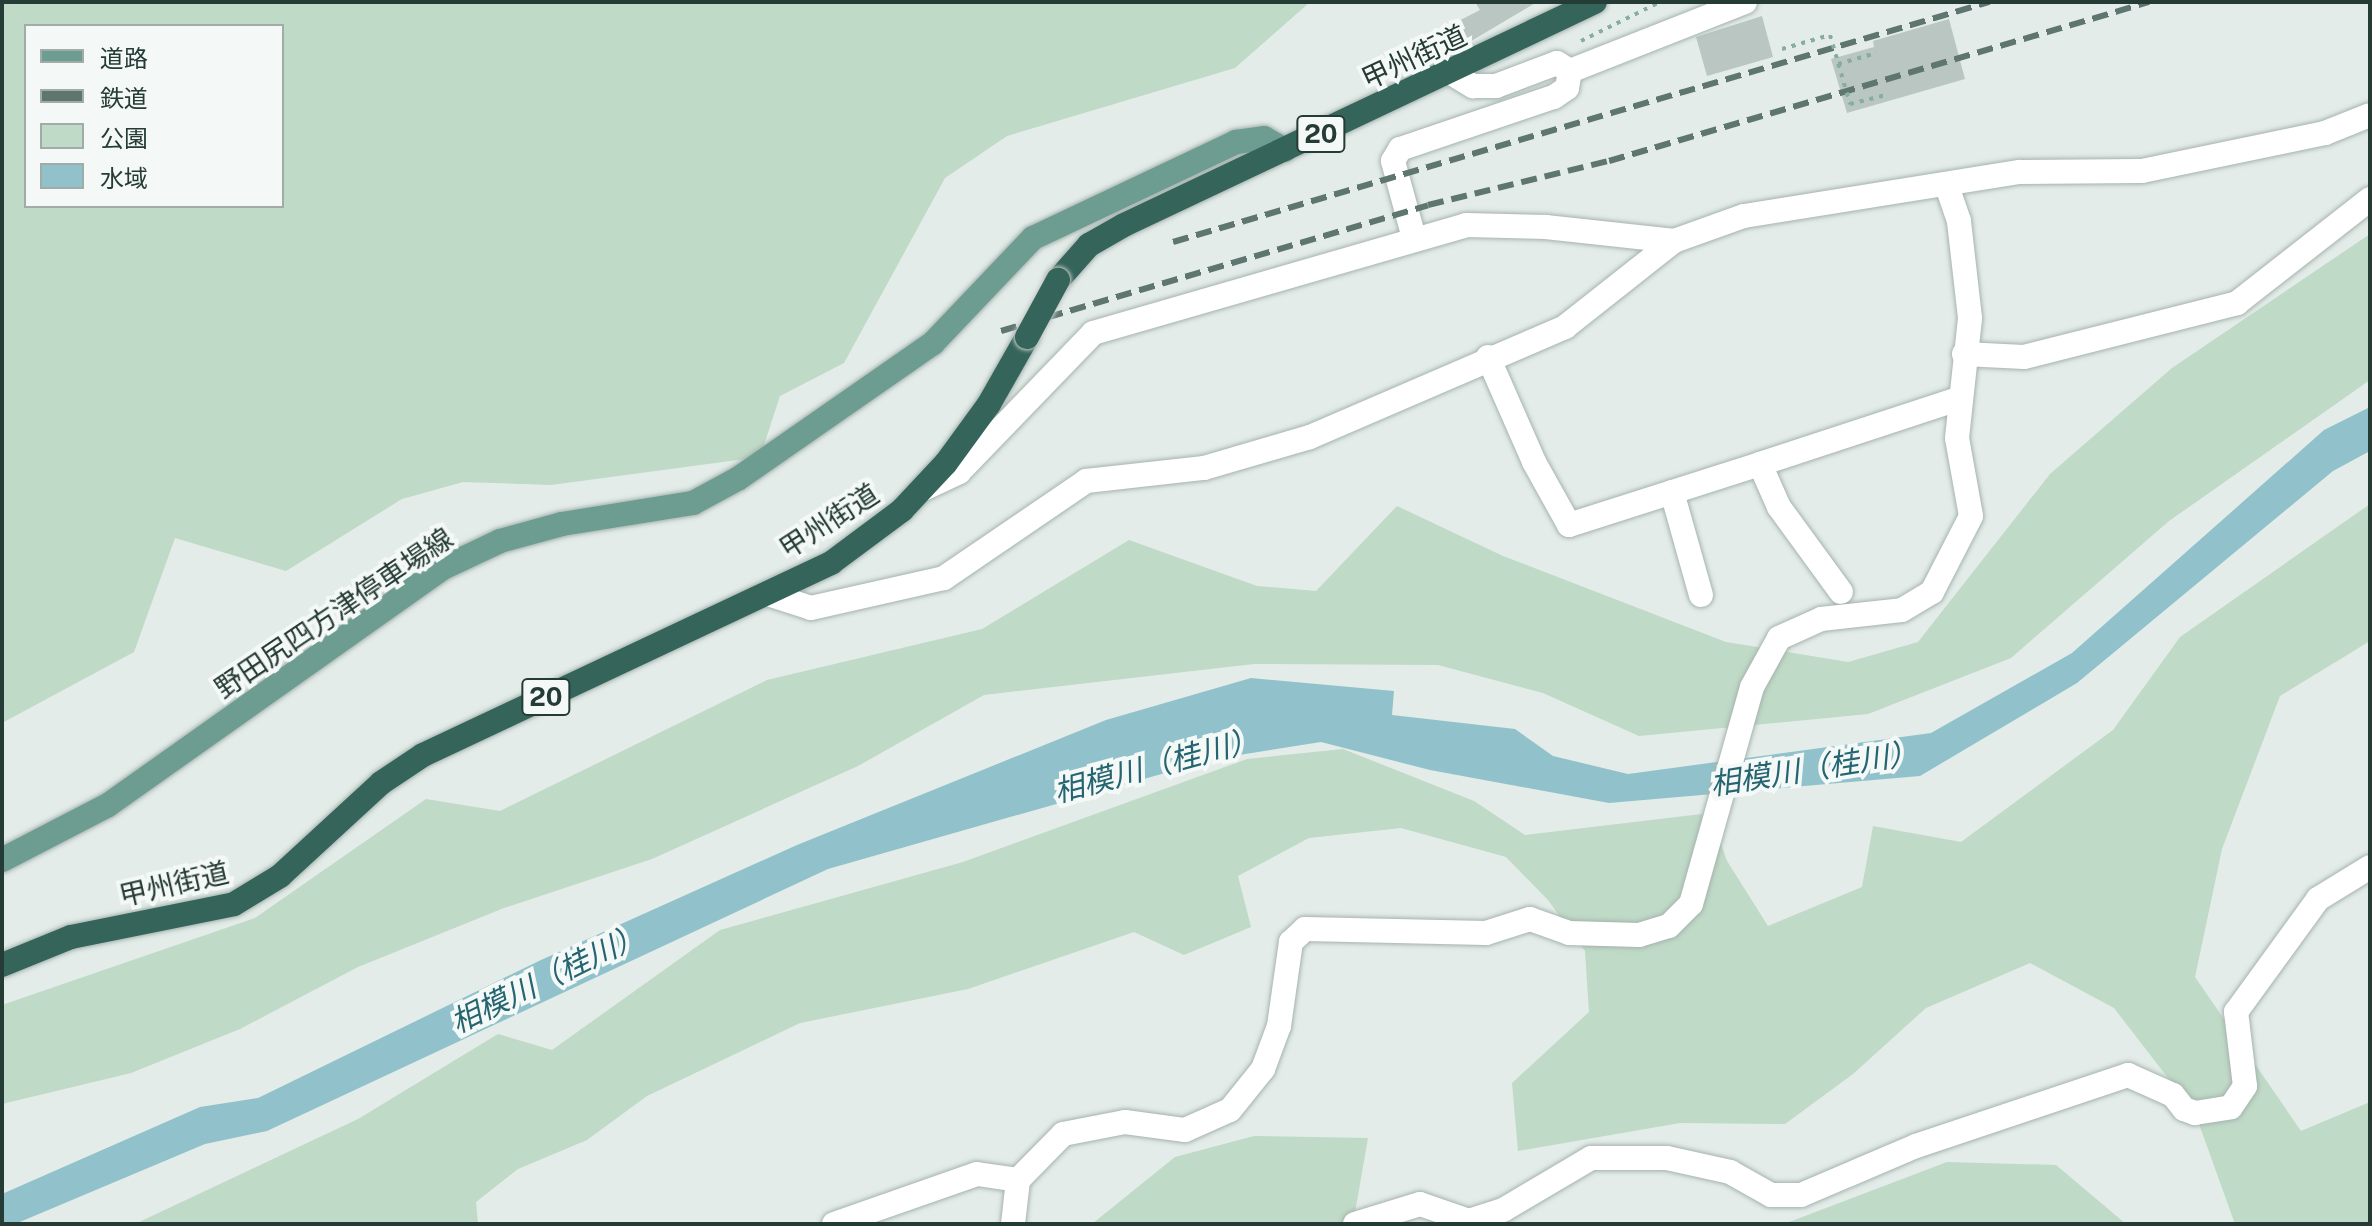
<!DOCTYPE html>
<html>
<head>
<meta charset="utf-8">
<style>
  body { margin:0 }
  #map { position:relative; width:2372px; height:1226px; overflow:hidden; background:#e3ece8; font-family:"Public Sans","Noto Sans JP",sans-serif }
  div>[style] { position:absolute }
  .green>* { inset:0; background:#bfdac6 }
  .water>* { inset:0; background:#91c2cb }
  .building>* { inset:0; background:#b9c6c1 }
  .path>* { height:4px; margin-top:-2px; transform-origin:0; background:repeating-linear-gradient(90deg,#87aca0 0 4px,transparent 0 10px) }
  .roads { filter:drop-shadow(0 0 2px #a6b3af) drop-shadow(0 0 2px #a6b3af) }
  .minor>* { height:24px; margin:-12px; padding:0 12px; transform-origin:12px; border-radius:12px; background:#fff }
  .major>* { height:24px; margin:-12px; padding:0 12px; transform-origin:12px; border-radius:12px; background:#6d9c90 }
  .highway>* { height:24px; margin:-12px; padding:0 12px; transform-origin:12px; border-radius:12px; background:#34645a }
  .rail>* { height:6px; margin-top:-3px; transform-origin:0; background:repeating-linear-gradient(90deg,#5f7670 0 16px,transparent 0 24px) }
  .path-bridge>* { height:4px; margin-top:-2px; transform-origin:0; background:repeating-linear-gradient(90deg,#87aca0 0 4px,transparent 0 10px) }
  .bridges { filter:drop-shadow(0 0 2px #c2c8c6) drop-shadow(0 0 2px #c2c8c6) }
  .highway-bridge>* { height:24px; margin:-12px; padding:0 12px; transform-origin:12px; border-radius:12px; background:#34645a }
  span { translate:-50% -50%; white-space:nowrap; text-align:center; line-height:1.15; -webkit-text-stroke:8px #f4f8f6; paint-order:stroke }
  .shield-label span { padding:2px 6px; background:#f4f8f6; border:2px solid; border-radius:6px; -webkit-text-stroke-width:0 }
  .shield-label { font-size:26px; color:#253b35; font-weight:700 }
  .street-label { font-size:28px; color:#253b35 }
  .water-label { font-size:30px; color:#256571; font-style:italic }
  .frame { position:absolute; inset:0; border:4px solid #253b35; pointer-events:none }
  .legend { position:absolute; left:24px; top:24px; width:260px; height:184px; box-sizing:border-box; background:#f4f8f6; border:2px solid #a1aca9; margin:0; padding:10px 14px; list-style:none; font-size:24px; color:#253b35 }
  .legend li { display:flex; align-items:center; gap:16px; height:40px }
  .legend b { width:40px; border:2px solid #a1aca9 }
</style>
</head>
<body>
<div id="map">
  <div class="green">
    <i style="clip-path:polygon(evenodd,2px 2px,1310px 2px,1235px 68px,1007px 136px,945px 178px,844px 363px,780px 396px,760px 457px,551px 485px,463px 482px,402px 499px,286px 571px,175px 538px,134px 652px,2px 723px,2px 2px,26px 26px,282px 26px,282px 206px,26px 206px,26px 26px)"></i>
    <i style="clip-path:polygon(2370px 234px,2370px 380px,2169px 521px,2011px 658px,1868px 714px,1639px 736px,1543px 693px,1438px 665px,1254px 664px,984px 695px,858px 766px,652px 859px,504px 908px,358px 967px,240px 1029px,131px 1073px,2px 1104px,2px 1005px,255px 918px,426px 799px,500px 811px,767px 680px,982px 629px,1129px 540px,1257px 586px,1316px 591px,1397px 506px,1503px 556px,1726px 642px,1848px 662px,1918px 642px,2050px 474px,2172px 368px)"></i>
    <i style="clip-path:polygon(2370px 504px,2370px 641px,2280px 696px,2222px 849px,2195px 977px,2301px 1131px,2370px 1102px,2370px 1224px,2235px 1224px,2195px 1113px,2114px 1008px,2030px 963px,1926px 1008px,1853px 1074px,1785px 1124px,1680px 1123px,1518px 1151px,1512px 1083px,1589px 1012px,1585px 951px,1548px 900px,1506px 857px,1401px 828px,1309px 838px,1238px 876px,1251px 927px,1184px 955px,1134px 932px,968px 989px,800px 1023px,647px 1096px,587px 1140px,518px 1169px,476px 1202px,478px 1224px,135px 1224px,358px 1119px,498px 1034px,552px 1050px,720px 930px,963px 862px,1247px 759px,1343px 749px,1474px 801px,1525px 835px,1710px 813px,1727px 861px,1768px 926px,1862px 887px,1873px 826px,1961px 842px,2113px 730px,2180px 637px)"></i>
    <i style="clip-path:polygon(1254px 1136px,1368px 1138px,1353px 1224px,1092px 1224px,1175px 1157px)"></i>
    <i style="clip-path:polygon(1947px 1162px,2056px 1165px,2126px 1224px,1784px 1224px)"></i>
  </div>
  <div class="water">
    <i style="clip-path:polygon(2370px 407px,2370px 451px,2333px 471px,2077px 683px,1920px 776px,1609px 803px,1430px 770px,1321px 742px,1214px 759px,828px 869px,267px 1131px,205px 1144px,15px 1224px,2px 1224px,2px 1194px,200px 1107px,258px 1098px,541px 960px,797px 845px,1106px 720px,1251px 678px,1394px 691px,1392px 715px,1515px 729px,1553px 756px,1628px 774px,1931px 733px,2072px 653px,2324px 430px)"></i>
  </div>
  <div class="building">
    <i style="clip-path:polygon(1475px 2px,1537px 2px,1451px 53px,1439px 31px,1480px 10px)"></i>
    <i style="clip-path:polygon(1762px 16px,1773px 57px,1707px 76px,1696px 37px)"></i>
    <i style="clip-path:polygon(1949px 19px,1965px 79px,1847px 113px,1831px 59px,1874px 47px,1873px 41px)"></i>
  </div>
  <div class="path">
    <i style="left:1581px;top:41px;width:88px;rotate:-26.3deg"></i>
    <i style="left:1782px;top:49px;width:50px;rotate:-16.3deg"></i>
    <i style="left:1838px;top:64px;width:40px;rotate:-16deg"></i>
    <i style="left:1850px;top:104px;width:38px;rotate:-14deg"></i>
  </div>
  <div class="roads">
    <div class="minor">
      <i style="left:1570px;top:71px;width:188px;rotate:-21.5deg"></i>
      <i style="left:1451px;top:73px;width:26px;rotate:31deg"></i>
      <i style="left:1473px;top:86px;width:23px"></i>
      <i style="left:1496px;top:86px;width:65px;rotate:-20.7deg"></i>
      <i style="left:1557px;top:63px;width:15px;rotate:32deg"></i>
      <i style="left:1414px;top:238px;width:80px;rotate:-105.3deg"></i>
      <i style="left:1393px;top:161px;width:14px;rotate:-60deg"></i>
      <i style="left:1400px;top:149px;width:163px;rotate:-18.7deg"></i>
      <i style="left:1554px;top:97px;width:16px;rotate:-35deg"></i>
      <i style="left:1567px;top:88px;width:17px;rotate:-80deg"></i>
      <i style="left:1964px;top:354px;width:60px;rotate:2.9deg"></i>
      <i style="left:2024px;top:357px;width:220px;rotate:-14.2deg"></i>
      <i style="left:2237px;top:303px;width:169px;rotate:-38deg"></i>
      <i style="left:1488px;top:357px;width:115px;rotate:66.3deg"></i>
      <i style="left:1534px;top:462px;width:72px;rotate:60.9deg"></i>
      <i style="left:1569px;top:525px;width:201px;rotate:-17.7deg"></i>
      <i style="left:1760px;top:464px;width:47px;rotate:66.2deg"></i>
      <i style="left:1779px;top:507px;width:105px;rotate:53.9deg"></i>
      <i style="left:1760px;top:464px;width:208px;rotate:-18.2deg"></i>
      <i style="left:923px;top:489px;width:40px;rotate:-25deg"></i>
      <i style="left:959px;top:472px;width:193px;rotate:-46deg"></i>
      <i style="left:1093px;top:333px;width:388px;rotate:-16.1deg"></i>
      <i style="left:1466px;top:225px;width:80px;rotate:1.4deg"></i>
      <i style="left:1546px;top:227px;width:129px;rotate:6.2deg"></i>
      <i style="left:1672px;top:492px;width:107px;rotate:74.3deg"></i>
      <i style="left:768px;top:594px;width:45px;rotate:18deg"></i>
      <i style="left:811px;top:608px;width:136px;rotate:-12.7deg"></i>
      <i style="left:944px;top:578px;width:172px;rotate:-34.3deg"></i>
      <i style="left:1086px;top:481px;width:119px;rotate:-6.3deg"></i>
      <i style="left:1204px;top:468px;width:110px;rotate:-16.3deg"></i>
      <i style="left:1310px;top:437px;width:278px;rotate:-23.3deg"></i>
      <i style="left:1565px;top:327px;width:139px;rotate:-38.3deg"></i>
      <i style="left:1674px;top:241px;width:74px;rotate:-19.7deg"></i>
      <i style="left:1744px;top:216px;width:279px;rotate:-9.1deg"></i>
      <i style="left:2020px;top:172px;width:122px;rotate:-0.5deg"></i>
      <i style="left:2142px;top:171px;width:187px;rotate:-11.7deg"></i>
      <i style="left:2325px;top:133px;width:48px;rotate:-21.8deg"></i>
      <i style="left:834px;top:1224px;width:151px;rotate:-19.3deg"></i>
      <i style="left:977px;top:1174px;width:41px;rotate:8.3deg"></i>
      <i style="left:1013px;top:1224px;width:44px;rotate:-83.5deg"></i>
      <i style="left:1018px;top:1180px;width:64px;rotate:-45.6deg"></i>
      <i style="left:1063px;top:1134px;width:63px;rotate:-11deg"></i>
      <i style="left:1125px;top:1122px;width:61px;rotate:7.6deg"></i>
      <i style="left:1185px;top:1130px;width:49px;rotate:-24deg"></i>
      <i style="left:1230px;top:1110px;width:53px;rotate:-51.2deg"></i>
      <i style="left:1263px;top:1069px;width:46px;rotate:-69.6deg"></i>
      <i style="left:1279px;top:1026px;width:85px;rotate:-81.9deg"></i>
      <i style="left:1291px;top:942px;width:19px;rotate:-43deg"></i>
      <i style="left:1305px;top:929px;width:181px;rotate:1.3deg"></i>
      <i style="left:1486px;top:933px;width:46px;rotate:-17.7deg"></i>
      <i style="left:1530px;top:919px;width:41px;rotate:19.7deg"></i>
      <i style="left:1569px;top:933px;width:70px;rotate:1.6deg"></i>
      <i style="left:1639px;top:935px;width:31px;rotate:-17deg"></i>
      <i style="left:1669px;top:926px;width:31px;rotate:-45deg"></i>
      <i style="left:1691px;top:904px;width:225px;rotate:-74.3deg"></i>
      <i style="left:1752px;top:687px;width:56px;rotate:-61.1deg"></i>
      <i style="left:1779px;top:638px;width:46px;rotate:-24.3deg"></i>
      <i style="left:1821px;top:619px;width:81px;rotate:-6.3deg"></i>
      <i style="left:1902px;top:610px;width:35px;rotate:-31deg"></i>
      <i style="left:1932px;top:592px;width:85px;rotate:-62.8deg"></i>
      <i style="left:1971px;top:516px;width:79px;rotate:-100.2deg"></i>
      <i style="left:1957px;top:438px;width:121px;rotate:-83.8deg"></i>
      <i style="left:1970px;top:318px;width:98px;rotate:-96.5deg"></i>
      <i style="left:1959px;top:221px;width:37px;rotate:-109deg"></i>
      <i style="left:1355px;top:1224px;width:68px;rotate:-17.1deg"></i>
      <i style="left:1420px;top:1204px;width:52px;rotate:19.1deg"></i>
      <i style="left:1469px;top:1221px;width:36px;rotate:-18deg"></i>
      <i style="left:1503px;top:1210px;width:102px;rotate:-30.6deg"></i>
      <i style="left:1591px;top:1158px;width:76px"></i>
      <i style="left:1667px;top:1158px;width:65px;rotate:12.5deg"></i>
      <i style="left:1730px;top:1172px;width:47px;rotate:29.3deg"></i>
      <i style="left:1771px;top:1195px;width:30px"></i>
      <i style="left:1801px;top:1195px;width:125px;rotate:-23.1deg"></i>
      <i style="left:1916px;top:1146px;width:224px;rotate:-18.5deg"></i>
      <i style="left:2128px;top:1075px;width:49px;rotate:24deg"></i>
      <i style="left:2173px;top:1095px;width:18px;rotate:52deg"></i>
      <i style="left:2184px;top:1109px;width:12px;rotate:20deg"></i>
      <i style="left:2195px;top:1113px;width:36px;rotate:-9deg"></i>
      <i style="left:2231px;top:1107px;width:25px;rotate:-56deg"></i>
      <i style="left:2245px;top:1086px;width:75px;rotate:-96.9deg"></i>
      <i style="left:2236px;top:1012px;width:140px;rotate:-54deg"></i>
      <i style="left:2318px;top:899px;width:61px;rotate:-31.6deg"></i>
    </div>
    <div class="major">
      <i style="left:2px;top:860px;width:119px;rotate:-27.4deg"></i>
      <i style="left:108px;top:805px;width:410px;rotate:-35.3deg"></i>
      <i style="left:443px;top:568px;width:63px;rotate:-25.3deg"></i>
      <i style="left:500px;top:541px;width:64px;rotate:-15.3deg"></i>
      <i style="left:562px;top:524px;width:133px;rotate:-9.1deg"></i>
      <i style="left:693px;top:503px;width:52px;rotate:-28.5deg"></i>
      <i style="left:739px;top:478px;width:236px;rotate:-34.8deg"></i>
      <i style="left:933px;top:343px;width:145px;rotate:-46.4deg"></i>
      <i style="left:1033px;top:238px;width:225px;rotate:-25.3deg"></i>
      <i style="left:1236px;top:142px;width:28px;rotate:-8deg"></i>
      <i style="left:1264px;top:138px;width:24px;rotate:30deg"></i>
    </div>
    <div class="highway">
      <i style="left:1058px;top:280px;width:47px;rotate:-48.5deg"></i>
      <i style="left:1089px;top:245px;width:40px;rotate:-29.7deg"></i>
      <i style="left:1124px;top:225px;width:521px;rotate:-25.34deg"></i>
      <i style="left:2px;top:965px;width:74px;rotate:-22.1deg"></i>
      <i style="left:71px;top:937px;width:166px;rotate:-11.4deg"></i>
      <i style="left:234px;top:904px;width:54px;rotate:-31.3deg"></i>
      <i style="left:280px;top:876px;width:137px;rotate:-42.6deg"></i>
      <i style="left:381px;top:783px;width:50px;rotate:-33.7deg"></i>
      <i style="left:423px;top:755px;width:451px;rotate:-25.2deg"></i>
      <i style="left:831px;top:563px;width:89px;rotate:-36.7deg"></i>
      <i style="left:902px;top:510px;width:64px;rotate:-46.9deg"></i>
      <i style="left:946px;top:463px;width:73px;rotate:-53.9deg"></i>
      <i style="left:989px;top:404px;width:77px;rotate:-60.4deg"></i>
    </div>
  </div>
  <div class="rail">
    <i style="left:1173px;top:242px;width:851px;rotate:-16.39deg"></i>
    <i style="left:1001px;top:331px;width:445px;rotate:-16.4deg"></i>
    <i style="left:1428px;top:205px;width:186px;rotate:-13.7deg"></i>
    <i style="left:1609px;top:161px;width:563px;rotate:-16.41deg"></i>
  </div>
  <div class="path-bridge">
    <i style="left:1830px;top:35px;width:72px;rotate:73.8deg"></i>
  </div>
  <div class="bridges">
    <div class="highway-bridge">
      <i style="left:1027px;top:337px;width:65px;rotate:-61.5deg"></i>
    </div>
  </div>
  <div class="shield-label">
    <span style="left:1321px;top:134px">20</span>
    <span style="left:546px;top:697px">20</span>
  </div>
  <div class="street-label">
    <span style="left:1414px;top:57px;rotate:-25deg">甲州街道</span>
    <span style="left:829px;top:521px;rotate:-33deg">甲州街道</span>
    <span style="left:334px;top:613px;rotate:-34deg">野田尻四方津停車場線</span>
    <span style="left:174px;top:884px;rotate:-13deg">甲州街道</span>
  </div>
  <div class="water-label">
    <span style="left:1156px;top:765px;rotate:-15deg">相模川（桂川）</span>
    <span style="left:1814px;top:768px;rotate:-9deg">相模川（桂川）</span>
    <span style="left:547px;top:978px;rotate:-26deg">相模川（桂川）</span>
  </div>
  <div class="frame"></div>
  <ul class="legend">
  <li><b style="height:10px;background:#6d9c90"></b>道路</li>
  <li><b style="height:10px;background:#5f7670"></b>鉄道</li>
  <li><b style="height:22px;background:#bfdac6"></b>公園</li>
  <li><b style="height:22px;background:#91c2cb"></b>水域</li>
  </ul>
</div>
</body>
</html>
